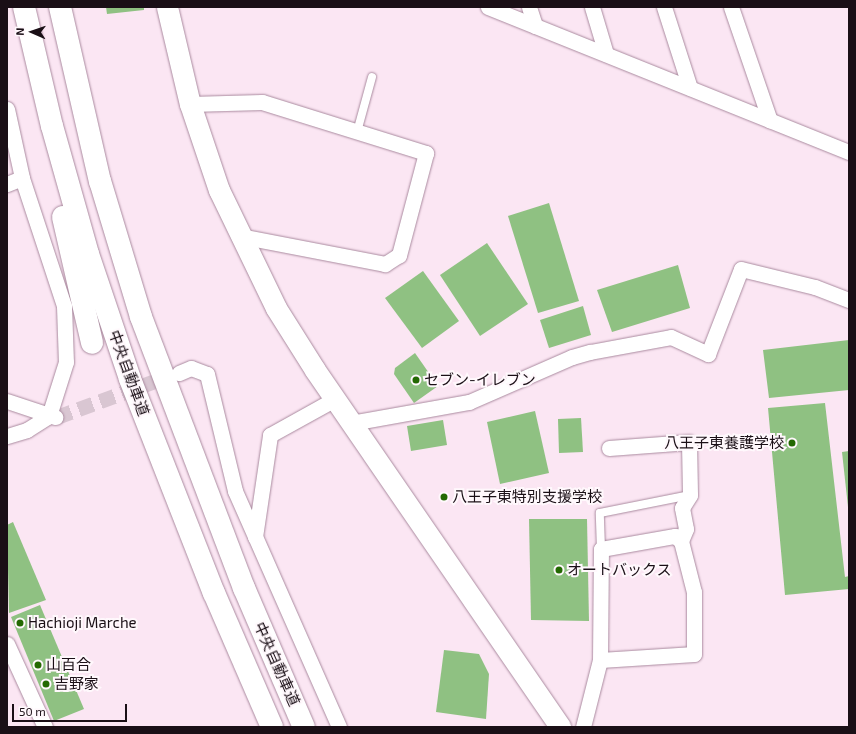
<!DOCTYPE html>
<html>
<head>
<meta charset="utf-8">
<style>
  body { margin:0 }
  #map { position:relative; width:856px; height:734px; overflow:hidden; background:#fbe6f3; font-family:"Exo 2","Noto Sans JP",sans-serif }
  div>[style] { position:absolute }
  .building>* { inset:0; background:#8fc182 }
  .street-tunnel>* { height:15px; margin-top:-7.5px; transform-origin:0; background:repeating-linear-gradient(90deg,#d9c6d2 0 15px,transparent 0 23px) }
  .roads { filter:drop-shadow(0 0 1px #aa8a9f) drop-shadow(0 0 1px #aa8a9f) }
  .lane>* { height:8px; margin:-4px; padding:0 4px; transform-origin:4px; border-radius:4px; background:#fff }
  .street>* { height:15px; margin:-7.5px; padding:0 7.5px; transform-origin:7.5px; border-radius:7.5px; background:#fff }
  .secondary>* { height:21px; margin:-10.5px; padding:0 10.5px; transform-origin:10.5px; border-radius:10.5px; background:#fff }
  .highway>* { height:22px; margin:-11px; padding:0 11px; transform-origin:11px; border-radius:11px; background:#fff }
  .dots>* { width:11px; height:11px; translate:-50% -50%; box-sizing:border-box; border:2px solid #fff8fc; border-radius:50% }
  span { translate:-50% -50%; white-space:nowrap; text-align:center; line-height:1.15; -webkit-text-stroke:4px #fff8fc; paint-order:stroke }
  .street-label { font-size:15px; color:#1a0f16 }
  .poi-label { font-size:15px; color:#1a0f16 }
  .left { translate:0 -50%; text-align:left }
  .right { translate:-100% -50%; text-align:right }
  .frame { position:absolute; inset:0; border:8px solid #1a0f16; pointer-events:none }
  .north { position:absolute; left:12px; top:12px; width:40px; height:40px; -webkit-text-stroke:3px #fff8fc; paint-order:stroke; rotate:272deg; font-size:11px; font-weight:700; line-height:16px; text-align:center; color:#1a0f16 }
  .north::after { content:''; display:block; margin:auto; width:14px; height:18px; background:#1a0f16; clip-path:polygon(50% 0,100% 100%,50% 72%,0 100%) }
  .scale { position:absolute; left:12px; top:704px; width:115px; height:18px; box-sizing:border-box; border:2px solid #1a0f16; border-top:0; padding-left:5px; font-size:12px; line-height:14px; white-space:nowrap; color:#1a0f16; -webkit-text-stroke:3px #fff8fc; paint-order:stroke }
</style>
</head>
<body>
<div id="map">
  <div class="building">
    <i style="clip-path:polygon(106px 7px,144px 7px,144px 10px,107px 14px)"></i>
    <i style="clip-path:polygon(549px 203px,579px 301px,538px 313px,508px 216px)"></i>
    <i style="clip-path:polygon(487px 243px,528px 304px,480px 336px,440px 275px)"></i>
    <i style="clip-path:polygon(678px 265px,690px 308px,612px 332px,597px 290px)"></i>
    <i style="clip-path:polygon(423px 271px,459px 321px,422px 348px,385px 298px)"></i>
    <i style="clip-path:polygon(583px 306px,591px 335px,549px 348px,540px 320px)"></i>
    <i style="clip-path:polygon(849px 340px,849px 390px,769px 398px,763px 350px)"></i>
    <i style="clip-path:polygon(415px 353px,438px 386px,414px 403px,394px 374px,395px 368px)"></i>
    <i style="clip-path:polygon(825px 403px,845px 577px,849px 576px,849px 589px,785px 595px,768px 408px)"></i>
    <i style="clip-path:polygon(535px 411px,549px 473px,500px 484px,487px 422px)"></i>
    <i style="clip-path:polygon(581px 418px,583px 452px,559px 453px,558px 419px)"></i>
    <i style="clip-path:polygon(443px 420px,447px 445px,411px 451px,407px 426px)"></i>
    <i style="clip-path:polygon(849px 451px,849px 507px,848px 507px,842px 452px)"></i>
    <i style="clip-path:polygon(529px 519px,587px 519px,589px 621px,531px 620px)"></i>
    <i style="clip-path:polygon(13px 522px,46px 600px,9px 613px,7px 525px)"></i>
    <i style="clip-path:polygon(40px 605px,84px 709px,54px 721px,11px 617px)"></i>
    <i style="clip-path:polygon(444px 650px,479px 654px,489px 674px,486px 719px,436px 712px)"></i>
  </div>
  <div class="street-tunnel">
    <i style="left:57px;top:417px;width:122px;rotate:-20.1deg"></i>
  </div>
  <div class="roads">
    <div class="lane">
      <i style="left:357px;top:132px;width:57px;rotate:-74.7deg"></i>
      <i style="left:601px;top:549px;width:36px;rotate:-92deg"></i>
      <i style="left:600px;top:513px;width:92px;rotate:-11.3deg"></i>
    </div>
    <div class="street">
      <i style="left:488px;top:7px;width:389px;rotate:21.9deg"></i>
      <i style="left:529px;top:7px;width:20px;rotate:72deg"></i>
      <i style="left:592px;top:7px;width:49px;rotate:73.4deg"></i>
      <i style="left:664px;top:7px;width:85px;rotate:72.2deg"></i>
      <i style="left:731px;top:7px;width:120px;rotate:71.1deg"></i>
      <i style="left:190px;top:104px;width:72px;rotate:-1.6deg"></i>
      <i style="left:262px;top:102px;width:172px;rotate:17.3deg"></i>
      <i style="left:426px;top:153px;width:106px;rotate:104.8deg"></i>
      <i style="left:399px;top:255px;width:17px;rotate:147deg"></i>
      <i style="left:385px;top:264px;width:149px;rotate:-169.1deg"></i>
      <i style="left:7px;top:109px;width:71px;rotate:77.7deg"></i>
      <i style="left:22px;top:178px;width:135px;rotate:71.8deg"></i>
      <i style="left:64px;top:306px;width:56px;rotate:88deg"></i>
      <i style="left:66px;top:362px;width:57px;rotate:107.5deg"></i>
      <i style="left:49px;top:416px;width:26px;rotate:148deg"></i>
      <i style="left:27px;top:430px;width:21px;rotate:163deg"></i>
      <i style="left:7px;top:184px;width:16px;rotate:-22deg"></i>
      <i style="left:179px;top:373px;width:13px;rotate:-23deg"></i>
      <i style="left:191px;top:368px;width:17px;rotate:21deg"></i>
      <i style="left:207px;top:374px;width:120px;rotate:76.5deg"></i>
      <i style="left:235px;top:491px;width:258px;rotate:66.2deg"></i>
      <i style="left:7px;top:401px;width:51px;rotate:18.4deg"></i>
      <i style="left:351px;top:423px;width:120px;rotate:-10.1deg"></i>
      <i style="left:469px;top:402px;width:112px;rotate:-23.6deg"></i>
      <i style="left:572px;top:357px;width:19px;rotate:-16deg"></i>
      <i style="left:590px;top:352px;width:82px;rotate:-10.5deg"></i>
      <i style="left:671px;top:337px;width:41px;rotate:24.7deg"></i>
      <i style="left:708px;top:354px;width:91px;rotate:-68.8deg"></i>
      <i style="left:741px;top:269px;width:76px;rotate:13.7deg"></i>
      <i style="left:815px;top:287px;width:36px;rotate:21deg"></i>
      <i style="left:609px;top:448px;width:80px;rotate:-4.3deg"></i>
      <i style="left:689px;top:442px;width:53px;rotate:88.9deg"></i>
      <i style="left:690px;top:495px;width:15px;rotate:122deg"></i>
      <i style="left:682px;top:508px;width:21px;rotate:79deg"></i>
      <i style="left:686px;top:529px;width:13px;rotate:113deg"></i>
      <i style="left:255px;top:537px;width:103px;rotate:-81.6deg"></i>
      <i style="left:270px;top:435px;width:74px;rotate:-29deg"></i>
      <i style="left:7px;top:644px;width:91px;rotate:65.4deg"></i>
      <i style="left:583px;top:727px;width:69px;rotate:-75.8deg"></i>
      <i style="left:600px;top:660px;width:111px;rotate:-89.5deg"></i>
      <i style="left:601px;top:549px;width:75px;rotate:-10deg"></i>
      <i style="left:675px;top:536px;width:8px;rotate:40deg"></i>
      <i style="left:681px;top:541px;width:53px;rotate:75.7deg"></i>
      <i style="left:694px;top:592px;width:62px;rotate:90deg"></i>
      <i style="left:694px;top:654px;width:94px;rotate:176.3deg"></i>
    </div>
    <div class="secondary">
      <i style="left:167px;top:7px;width:100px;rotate:76.7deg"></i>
      <i style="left:190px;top:104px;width:91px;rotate:71.4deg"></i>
      <i style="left:219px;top:190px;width:131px;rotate:64.2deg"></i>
      <i style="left:276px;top:308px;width:73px;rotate:57.8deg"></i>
      <i style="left:315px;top:370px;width:433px;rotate:55.5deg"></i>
    </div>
    <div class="highway">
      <i style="left:24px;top:7px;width:122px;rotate:76.8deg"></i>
      <i style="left:52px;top:126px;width:133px;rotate:74.3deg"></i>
      <i style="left:88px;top:254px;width:132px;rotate:71.4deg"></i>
      <i style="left:130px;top:379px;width:230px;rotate:68.6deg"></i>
      <i style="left:214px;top:593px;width:146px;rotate:66.6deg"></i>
      <i style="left:60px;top:7px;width:179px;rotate:77.1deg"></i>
      <i style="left:100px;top:181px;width:142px;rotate:73.2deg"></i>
      <i style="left:141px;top:317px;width:290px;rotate:69.2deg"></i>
      <i style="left:244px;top:588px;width:151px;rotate:66.7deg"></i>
      <i style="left:63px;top:217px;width:129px;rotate:77deg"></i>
    </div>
  </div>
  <div class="dots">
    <i style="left:416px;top:380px;background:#236902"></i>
    <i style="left:792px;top:443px;background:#236902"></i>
    <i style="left:444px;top:497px;background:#236902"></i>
    <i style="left:559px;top:570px;background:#236902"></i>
    <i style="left:20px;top:623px;background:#236902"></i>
    <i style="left:38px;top:665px;background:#236902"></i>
    <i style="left:46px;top:684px;background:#236902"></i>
  </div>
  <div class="street-label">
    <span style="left:129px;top:373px;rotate:70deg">中央自動車道</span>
    <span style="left:277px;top:664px;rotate:66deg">中央自動車道</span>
  </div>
  <div class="poi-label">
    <span class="left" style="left:424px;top:380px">セブン-イレブン</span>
    <span class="right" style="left:784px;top:443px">八王子東養護学校</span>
    <span class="left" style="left:452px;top:497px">八王子東特別支援学校</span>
    <span class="left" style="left:567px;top:570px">オートバックス</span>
    <span class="left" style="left:28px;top:623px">Hachioji Marche</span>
    <span class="left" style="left:46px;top:665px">山百合</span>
    <span class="left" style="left:54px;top:684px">吉野家</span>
  </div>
  <div class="frame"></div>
  <div class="north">N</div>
  <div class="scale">50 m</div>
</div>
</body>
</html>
